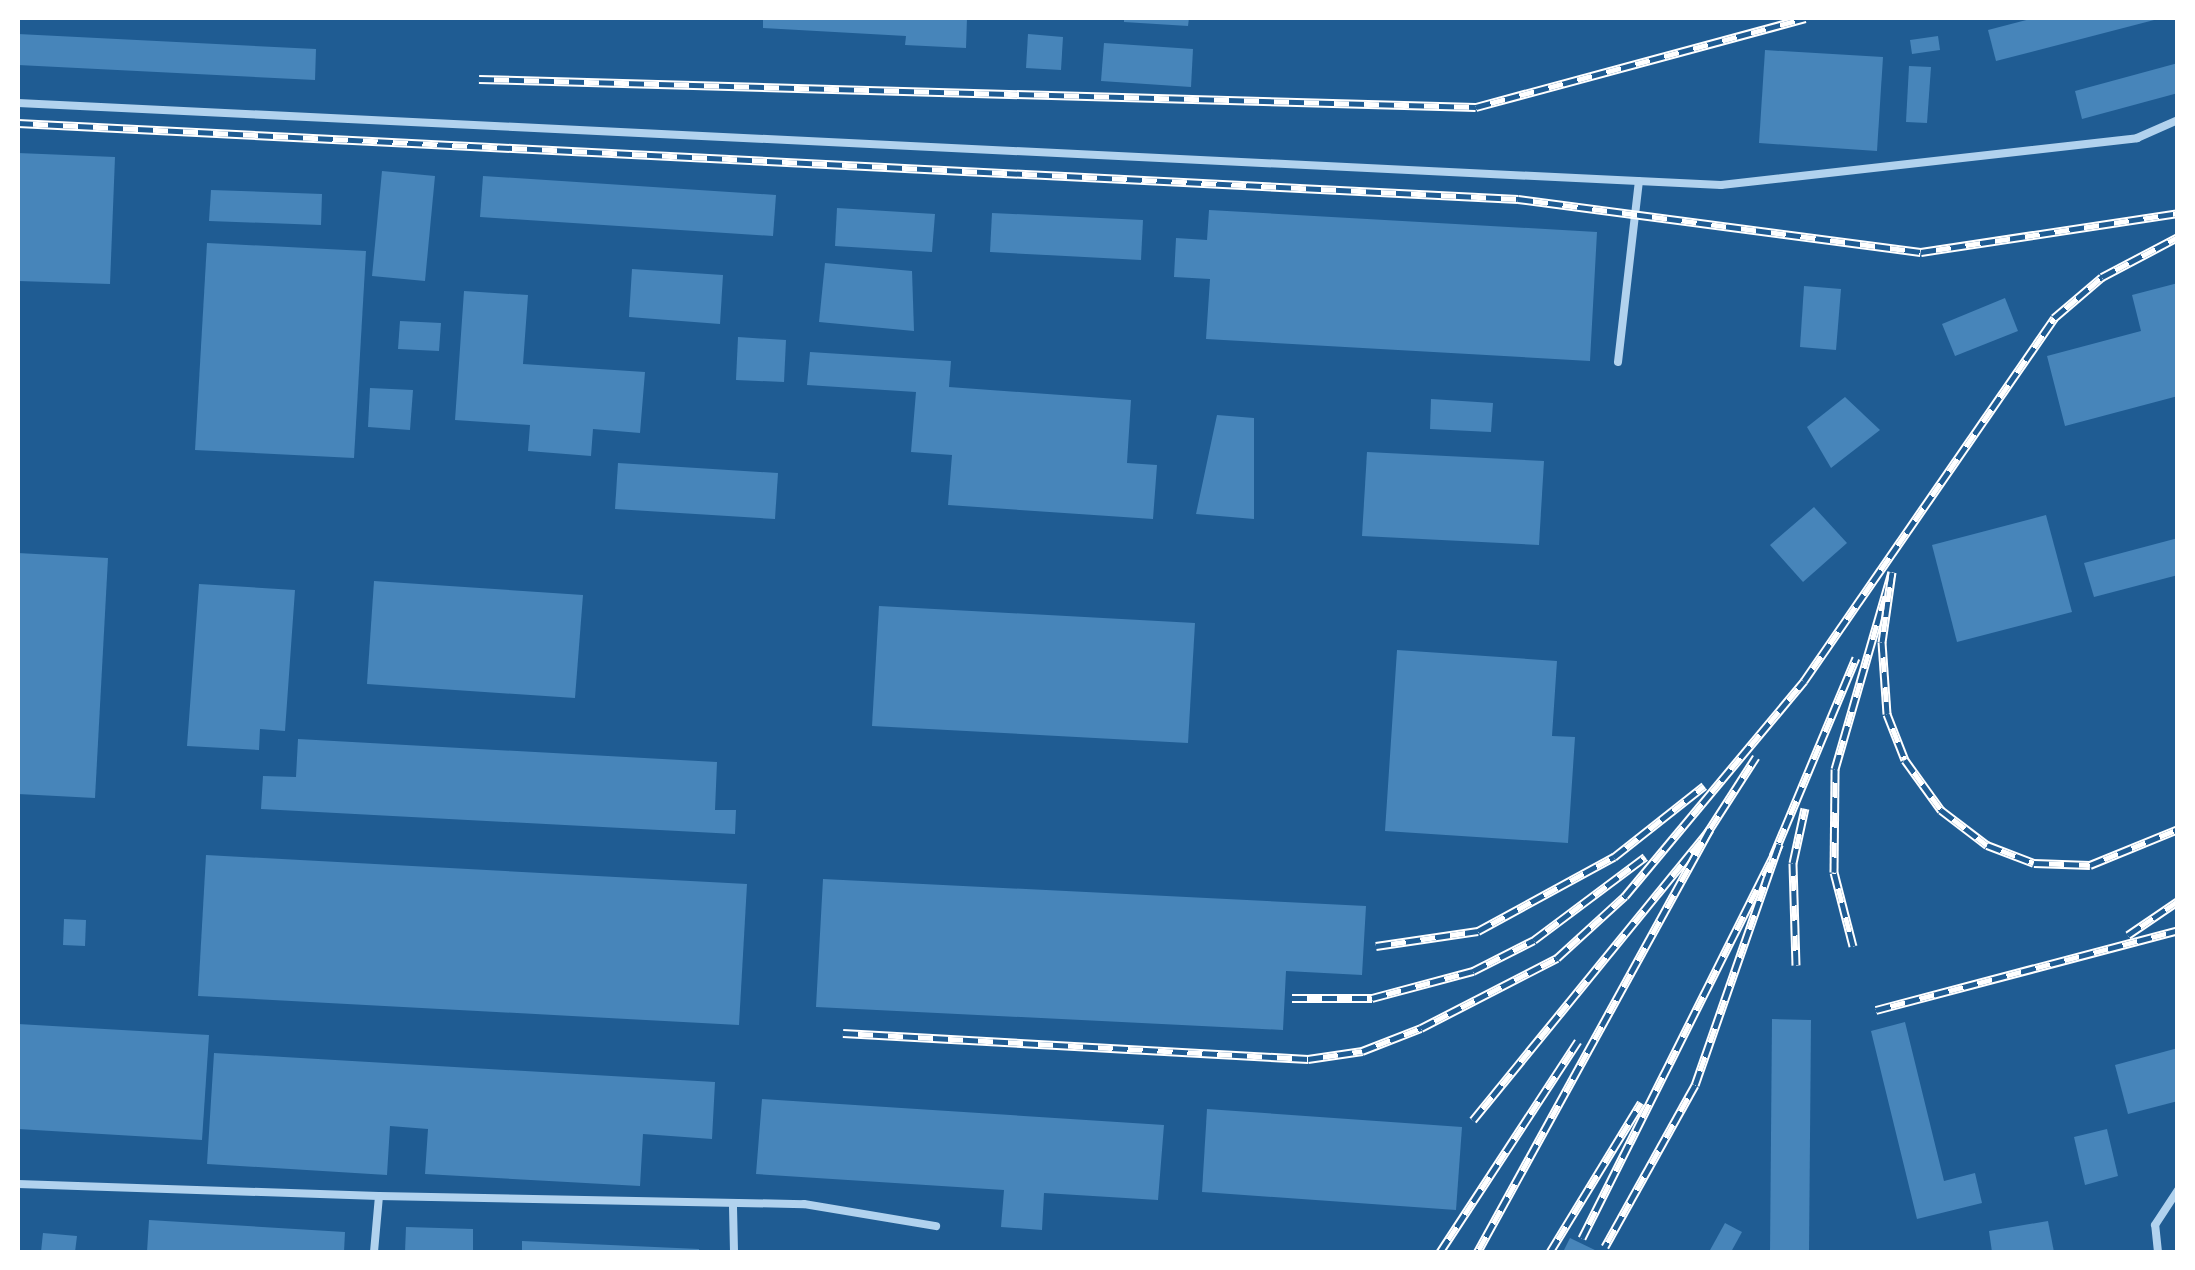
<!DOCTYPE html>
<html>
<head>
<meta charset="utf-8">
<style>
  body { margin:0 }
  #map { position:relative; width:2195px; height:1270px; overflow:hidden; background:#1f5c93; font-family:"IBM Plex Sans",sans-serif }
  div>[style] { position:absolute }
  .building>* { inset:0; background:#4785ba }
  .service>* { height:8px; margin:-4px; padding:0 4px; transform-origin:4px; border-radius:4px; background:#b1d2ee }
  .rail>* { height:9px; margin-top:-4.5px; transform-origin:0; background:repeating-linear-gradient(90deg,#1f5c93 0 15px,#fff 0 30px); box-sizing:border-box; border-block:2px solid #fff }
  span { translate:-50% -50%; white-space:nowrap; text-align:center; line-height:1.15; -webkit-text-stroke:10px #1f5c93; paint-order:stroke }
  .frame { position:absolute; inset:0; border:20px solid #fff; pointer-events:none }
</style>
</head>
<body>
<div id="map">
  <div class="building">
    <i style="clip-path:polygon(763px 18px,967px 18px,966px 48px,905px 45px,906px 36px,763px 28px)"></i>
    <i style="clip-path:polygon(1124px 18px,1189px 18px,1188px 26px,1124px 22px)"></i>
    <i style="clip-path:polygon(2034px 18px,2157px 18px,2158px 19px,1996px 61px,1988px 30px)"></i>
    <i style="clip-path:polygon(18px 34px,316px 49px,315px 80px,18px 65px)"></i>
    <i style="clip-path:polygon(1028px 34px,1063px 37px,1061px 70px,1026px 68px)"></i>
    <i style="clip-path:polygon(1938px 36px,1940px 50px,1912px 54px,1910px 40px)"></i>
    <i style="clip-path:polygon(1104px 43px,1193px 49px,1191px 87px,1101px 81px)"></i>
    <i style="clip-path:polygon(1765px 50px,1883px 57px,1877px 151px,1759px 143px)"></i>
    <i style="clip-path:polygon(2178px 63px,2178px 93px,2082px 119px,2075px 91px)"></i>
    <i style="clip-path:polygon(1909px 66px,1931px 67px,1927px 123px,1906px 122px)"></i>
    <i style="clip-path:polygon(18px 153px,115px 157px,110px 284px,18px 281px)"></i>
    <i style="clip-path:polygon(382px 171px,435px 176px,425px 281px,372px 276px)"></i>
    <i style="clip-path:polygon(483px 176px,776px 195px,773px 236px,480px 217px)"></i>
    <i style="clip-path:polygon(211px 190px,322px 194px,321px 225px,209px 221px)"></i>
    <i style="clip-path:polygon(837px 208px,935px 214px,932px 252px,835px 246px)"></i>
    <i style="clip-path:polygon(1209px 210px,1597px 232px,1590px 361px,1206px 339px,1210px 279px,1174px 277px,1176px 238px,1207px 240px)"></i>
    <i style="clip-path:polygon(992px 213px,1143px 220px,1141px 260px,990px 252px)"></i>
    <i style="clip-path:polygon(207px 243px,366px 251px,354px 458px,195px 450px)"></i>
    <i style="clip-path:polygon(825px 263px,912px 271px,914px 331px,819px 322px)"></i>
    <i style="clip-path:polygon(632px 269px,723px 275px,720px 324px,629px 317px)"></i>
    <i style="clip-path:polygon(2178px 283px,2178px 396px,2065px 426px,2047px 356px,2141px 331px,2132px 295px)"></i>
    <i style="clip-path:polygon(1804px 286px,1841px 289px,1836px 350px,1800px 347px)"></i>
    <i style="clip-path:polygon(464px 291px,528px 295px,523px 364px,645px 372px,640px 433px,593px 429px,591px 456px,528px 451px,530px 425px,455px 420px)"></i>
    <i style="clip-path:polygon(2005px 298px,2018px 331px,1955px 356px,1942px 324px)"></i>
    <i style="clip-path:polygon(400px 321px,441px 323px,439px 351px,398px 349px)"></i>
    <i style="clip-path:polygon(738px 337px,786px 340px,784px 382px,736px 380px)"></i>
    <i style="clip-path:polygon(810px 352px,951px 361px,949px 387px,1131px 400px,1127px 463px,1157px 465px,1153px 519px,948px 505px,952px 455px,911px 452px,916px 392px,807px 385px)"></i>
    <i style="clip-path:polygon(370px 388px,413px 390px,410px 430px,368px 427px)"></i>
    <i style="clip-path:polygon(1845px 397px,1880px 430px,1831px 468px,1807px 427px)"></i>
    <i style="clip-path:polygon(1431px 399px,1493px 403px,1491px 432px,1430px 429px)"></i>
    <i style="clip-path:polygon(1217px 415px,1254px 418px,1254px 519px,1196px 514px)"></i>
    <i style="clip-path:polygon(1367px 452px,1544px 461px,1539px 545px,1362px 536px)"></i>
    <i style="clip-path:polygon(618px 463px,778px 473px,775px 519px,615px 509px)"></i>
    <i style="clip-path:polygon(1814px 507px,1847px 543px,1803px 582px,1770px 545px)"></i>
    <i style="clip-path:polygon(2046px 515px,2072px 612px,1957px 642px,1932px 545px)"></i>
    <i style="clip-path:polygon(2178px 538px,2178px 575px,2094px 597px,2084px 563px)"></i>
    <i style="clip-path:polygon(18px 553px,108px 558px,95px 798px,18px 794px)"></i>
    <i style="clip-path:polygon(374px 581px,583px 595px,575px 698px,367px 684px)"></i>
    <i style="clip-path:polygon(199px 584px,295px 590px,285px 731px,260px 729px,259px 750px,187px 746px)"></i>
    <i style="clip-path:polygon(879px 606px,1195px 623px,1188px 743px,872px 726px)"></i>
    <i style="clip-path:polygon(1397px 650px,1557px 661px,1552px 736px,1575px 737px,1568px 843px,1385px 831px)"></i>
    <i style="clip-path:polygon(298px 739px,717px 762px,715px 810px,736px 810px,735px 834px,261px 809px,263px 776px,296px 777px)"></i>
    <i style="clip-path:polygon(206px 855px,747px 884px,739px 1025px,198px 996px)"></i>
    <i style="clip-path:polygon(823px 879px,1366px 906px,1362px 975px,1286px 971px,1283px 1030px,816px 1007px)"></i>
    <i style="clip-path:polygon(64px 919px,86px 920px,85px 946px,63px 945px)"></i>
    <i style="clip-path:polygon(1772px 1019px,1811px 1020px,1809px 1252px,1770px 1252px)"></i>
    <i style="clip-path:polygon(1905px 1022px,1944px 1181px,1975px 1173px,1982px 1203px,1917px 1219px,1871px 1031px)"></i>
    <i style="clip-path:polygon(18px 1024px,209px 1035px,202px 1140px,18px 1129px)"></i>
    <i style="clip-path:polygon(2178px 1048px,2178px 1101px,2128px 1114px,2115px 1065px)"></i>
    <i style="clip-path:polygon(214px 1053px,715px 1082px,712px 1139px,643px 1134px,640px 1186px,425px 1174px,428px 1129px,390px 1126px,387px 1175px,207px 1164px)"></i>
    <i style="clip-path:polygon(762px 1099px,1164px 1125px,1158px 1200px,1044px 1193px,1042px 1230px,1001px 1227px,1004px 1190px,756px 1174px)"></i>
    <i style="clip-path:polygon(1207px 1109px,1462px 1127px,1456px 1210px,1202px 1192px)"></i>
    <i style="clip-path:polygon(2107px 1129px,2118px 1176px,2085px 1185px,2074px 1137px)"></i>
    <i style="clip-path:polygon(149px 1220px,345px 1232px,344px 1252px,147px 1252px)"></i>
    <i style="clip-path:polygon(2048px 1221px,2054px 1252px,1992px 1252px,1989px 1231px)"></i>
    <i style="clip-path:polygon(1725px 1223px,1742px 1232px,1731px 1252px,1709px 1252px)"></i>
    <i style="clip-path:polygon(406px 1227px,473px 1229px,473px 1252px,405px 1252px)"></i>
    <i style="clip-path:polygon(43px 1233px,77px 1236px,75px 1252px,41px 1252px)"></i>
    <i style="clip-path:polygon(1570px 1238px,1599px 1252px,1563px 1252px)"></i>
    <i style="clip-path:polygon(522px 1241px,699px 1249px,699px 1252px,522px 1252px)"></i>
  </div>
  <div class="service">
    <i style="left:18px;top:103px;width:1705px;rotate:2.76deg"></i>
    <i style="left:1721px;top:185px;width:419px;rotate:-6.4deg"></i>
    <i style="left:2137px;top:138px;width:45px;rotate:-23.7deg"></i>
    <i style="left:1618px;top:362px;width:182px;rotate:-83.4deg"></i>
    <i style="left:18px;top:1184px;width:361px;rotate:1.9deg"></i>
    <i style="left:733px;top:1207px;width:45px;rotate:88.7deg"></i>
    <i style="left:374px;top:1252px;width:56px;rotate:-84.9deg"></i>
    <i style="left:379px;top:1196px;width:425px;rotate:1.1deg"></i>
    <i style="left:804px;top:1204px;width:134px;rotate:9.5deg"></i>
    <i style="left:2158px;top:1252px;width:27px;rotate:-96deg"></i>
    <i style="left:2155px;top:1225px;width:42px;rotate:-56.7deg"></i>
  </div>
  <div class="rail">
    <i style="left:479px;top:79px;width:997px;rotate:1.61deg"></i>
    <i style="left:1476px;top:107px;width:341px;rotate:-15.1deg"></i>
    <i style="left:18px;top:123px;width:1502px;rotate:2.9deg"></i>
    <i style="left:1518px;top:199px;width:406px;rotate:7.5deg"></i>
    <i style="left:1921px;top:252px;width:260px;rotate:-8.6deg"></i>
    <i style="left:1702px;top:841px;width:100px;rotate:-57.3deg"></i>
    <i style="left:1773px;top:856px;width:215px;rotate:-67.3deg"></i>
    <i style="left:2128px;top:935px;width:60px;rotate:-34.2deg"></i>
    <i style="left:1376px;top:946px;width:103px;rotate:-8.4deg"></i>
    <i style="left:1478px;top:931px;width:155px;rotate:-28.6deg"></i>
    <i style="left:1614px;top:857px;width:115px;rotate:-38.3deg"></i>
    <i style="left:1853px;top:946px;width:76px;rotate:-104.4deg"></i>
    <i style="left:1834px;top:872px;width:103px;rotate:-89.4deg"></i>
    <i style="left:1835px;top:769px;width:205px;rotate:-73.9deg"></i>
    <i style="left:1892px;top:572px;width:71px;rotate:98.1deg"></i>
    <i style="left:1882px;top:642px;width:72px;rotate:86deg"></i>
    <i style="left:1887px;top:714px;width:49px;rotate:68.6deg"></i>
    <i style="left:1905px;top:760px;width:62px;rotate:54.2deg"></i>
    <i style="left:1941px;top:810px;width:58px;rotate:37.3deg"></i>
    <i style="left:1987px;top:845px;width:50px;rotate:21deg"></i>
    <i style="left:2034px;top:863px;width:56px;rotate:2deg"></i>
    <i style="left:2090px;top:865px;width:95px;rotate:-22.2deg"></i>
    <i style="left:1796px;top:965px;width:102px;rotate:-91.7deg"></i>
    <i style="left:1793px;top:863px;width:56px;rotate:-77.7deg"></i>
    <i style="left:1292px;top:998px;width:80px"></i>
    <i style="left:1372px;top:998px;width:105px;rotate:-15deg"></i>
    <i style="left:1473px;top:971px;width:68px;rotate:-26.9deg"></i>
    <i style="left:1534px;top:940px;width:139px;rotate:-36.8deg"></i>
    <i style="left:1876px;top:1010px;width:312px;rotate:-14.8deg"></i>
    <i style="left:843px;top:1033px;width:466px;rotate:3.2deg"></i>
    <i style="left:1308px;top:1059px;width:55px;rotate:-8.4deg"></i>
    <i style="left:1362px;top:1051px;width:63px;rotate:-21.3deg"></i>
    <i style="left:1421px;top:1028px;width:153px;rotate:-27.2deg"></i>
    <i style="left:1557px;top:958px;width:92px;rotate:-42.4deg"></i>
    <i style="left:1625px;top:896px;width:280px;rotate:-50.2deg"></i>
    <i style="left:1804px;top:681px;width:441px;rotate:-55.4deg"></i>
    <i style="left:2054px;top:318px;width:63px;rotate:-40.5deg"></i>
    <i style="left:2102px;top:277px;width:86px;rotate:-27.8deg"></i>
    <i style="left:1473px;top:1120px;width:375px;rotate:-50.8deg"></i>
    <i style="left:1710px;top:829px;width:483px;rotate:118.8deg"></i>
    <i style="left:1582px;top:1238px;width:441px;rotate:-63.4deg"></i>
    <i style="left:1779px;top:844px;width:255px;rotate:109.2deg"></i>
    <i style="left:1695px;top:1085px;width:185px;rotate:119.1deg"></i>
    <i style="left:1440px;top:1252px;width:252px;rotate:-56.8deg"></i>
    <i style="left:1550px;top:1252px;width:175px;rotate:-58.6deg"></i>
  </div>
  <div class="frame"></div>
</div>
</body>
</html>
